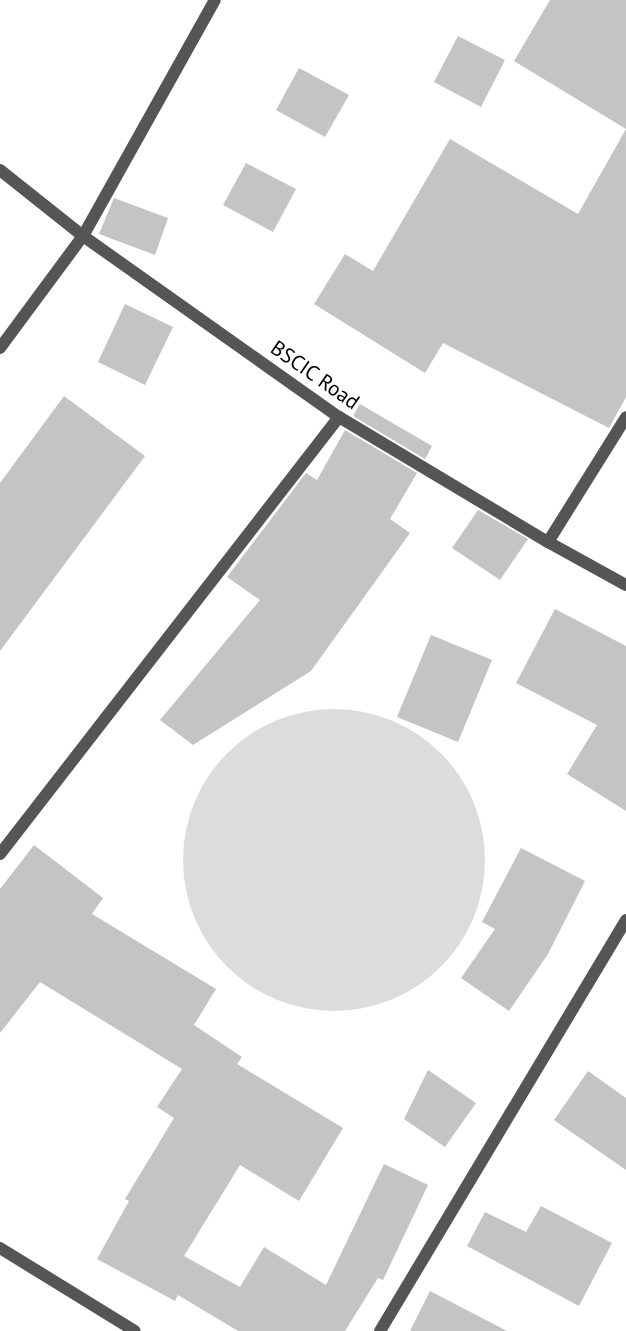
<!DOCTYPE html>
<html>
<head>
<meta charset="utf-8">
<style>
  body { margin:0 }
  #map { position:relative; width:626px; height:1331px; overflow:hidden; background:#fff; font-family:"PT Sans",sans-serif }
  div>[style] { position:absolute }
  .green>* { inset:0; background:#dcdcdc }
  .round { border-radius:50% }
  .building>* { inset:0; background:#c4c4c4 }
  .street>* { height:12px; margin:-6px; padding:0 6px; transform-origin:6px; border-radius:6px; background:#555 }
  span { translate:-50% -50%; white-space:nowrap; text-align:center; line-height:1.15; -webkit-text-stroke:6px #fff; paint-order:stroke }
  .street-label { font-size:21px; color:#000 }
</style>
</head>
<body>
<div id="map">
  <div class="green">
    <i class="round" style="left:183px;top:709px;width:302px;height:302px"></i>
  </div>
  <div class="building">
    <i style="clip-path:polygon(550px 0,626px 0,626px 129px,514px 61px)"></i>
    <i style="clip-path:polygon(458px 36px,505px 60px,481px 107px,434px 82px)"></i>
    <i style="clip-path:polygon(299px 68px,349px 95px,325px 137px,276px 110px)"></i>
    <i style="clip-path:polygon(626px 129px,626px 397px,609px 428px,443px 343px,425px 373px,314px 304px,345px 254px,373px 271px,450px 139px,578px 214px)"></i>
    <i style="clip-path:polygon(246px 163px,296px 189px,273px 232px,223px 205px)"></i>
    <i style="clip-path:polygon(114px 198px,168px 218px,155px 255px,99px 234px)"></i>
    <i style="clip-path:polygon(125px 304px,173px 327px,145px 385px,98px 362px)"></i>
    <i style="clip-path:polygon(64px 396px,145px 456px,0 651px,0 483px)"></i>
    <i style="clip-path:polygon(360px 404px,432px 446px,425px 459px,353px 416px)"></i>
    <i style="clip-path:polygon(345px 430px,417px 473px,390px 519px,410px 533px,311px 671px,193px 745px,160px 720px,260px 600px,227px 577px,306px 473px,317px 480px)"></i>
    <i style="clip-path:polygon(478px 510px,528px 539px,500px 580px,452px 548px)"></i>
    <i style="clip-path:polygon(555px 609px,626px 646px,626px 811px,567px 774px,597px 725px,516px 683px)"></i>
    <i style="clip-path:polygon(431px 635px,492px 660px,458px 742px,397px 717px)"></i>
    <i style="clip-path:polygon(34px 845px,103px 898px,92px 914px,216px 989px,194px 1025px,242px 1057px,237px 1064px,343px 1128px,299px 1201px,240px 1165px,184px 1256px,240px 1287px,264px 1247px,326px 1285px,384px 1164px,428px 1185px,383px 1280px,378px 1278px,345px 1331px,238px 1331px,178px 1295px,175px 1301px,97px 1259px,129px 1201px,125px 1199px,174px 1118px,157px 1107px,182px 1069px,40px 982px,0 1033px,0 889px)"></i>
    <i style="clip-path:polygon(521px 848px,585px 881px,548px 954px,509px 1011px,461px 978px,495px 929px,482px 922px)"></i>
    <i style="clip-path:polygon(428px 1070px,476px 1103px,445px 1147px,404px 1119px)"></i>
    <i style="clip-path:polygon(588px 1071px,626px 1098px,626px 1170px,554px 1120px)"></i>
    <i style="clip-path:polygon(541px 1206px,612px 1243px,579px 1306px,467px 1246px,485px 1212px,526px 1232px)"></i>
    <i style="clip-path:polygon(430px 1291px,507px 1331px,410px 1331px)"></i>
  </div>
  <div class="street">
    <i style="left:0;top:170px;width:106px;rotate:38.5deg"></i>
    <i style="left:83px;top:236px;width:314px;rotate:35.3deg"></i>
    <i style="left:339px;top:417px;width:244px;rotate:30.9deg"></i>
    <i style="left:548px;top:542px;width:89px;rotate:28.9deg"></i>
    <i style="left:0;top:348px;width:139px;rotate:-53.5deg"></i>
    <i style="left:83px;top:236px;width:270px;rotate:-60.8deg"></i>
    <i style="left:548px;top:542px;width:147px;rotate:-58deg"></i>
    <i style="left:0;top:854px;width:553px;rotate:-52.2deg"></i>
    <i style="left:0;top:1248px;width:158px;rotate:31.6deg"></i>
    <i style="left:380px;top:1331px;width:479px;rotate:-59.1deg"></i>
  </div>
  <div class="street-label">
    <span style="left:315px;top:375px;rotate:35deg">BSCIC Road</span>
  </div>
</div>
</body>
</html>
